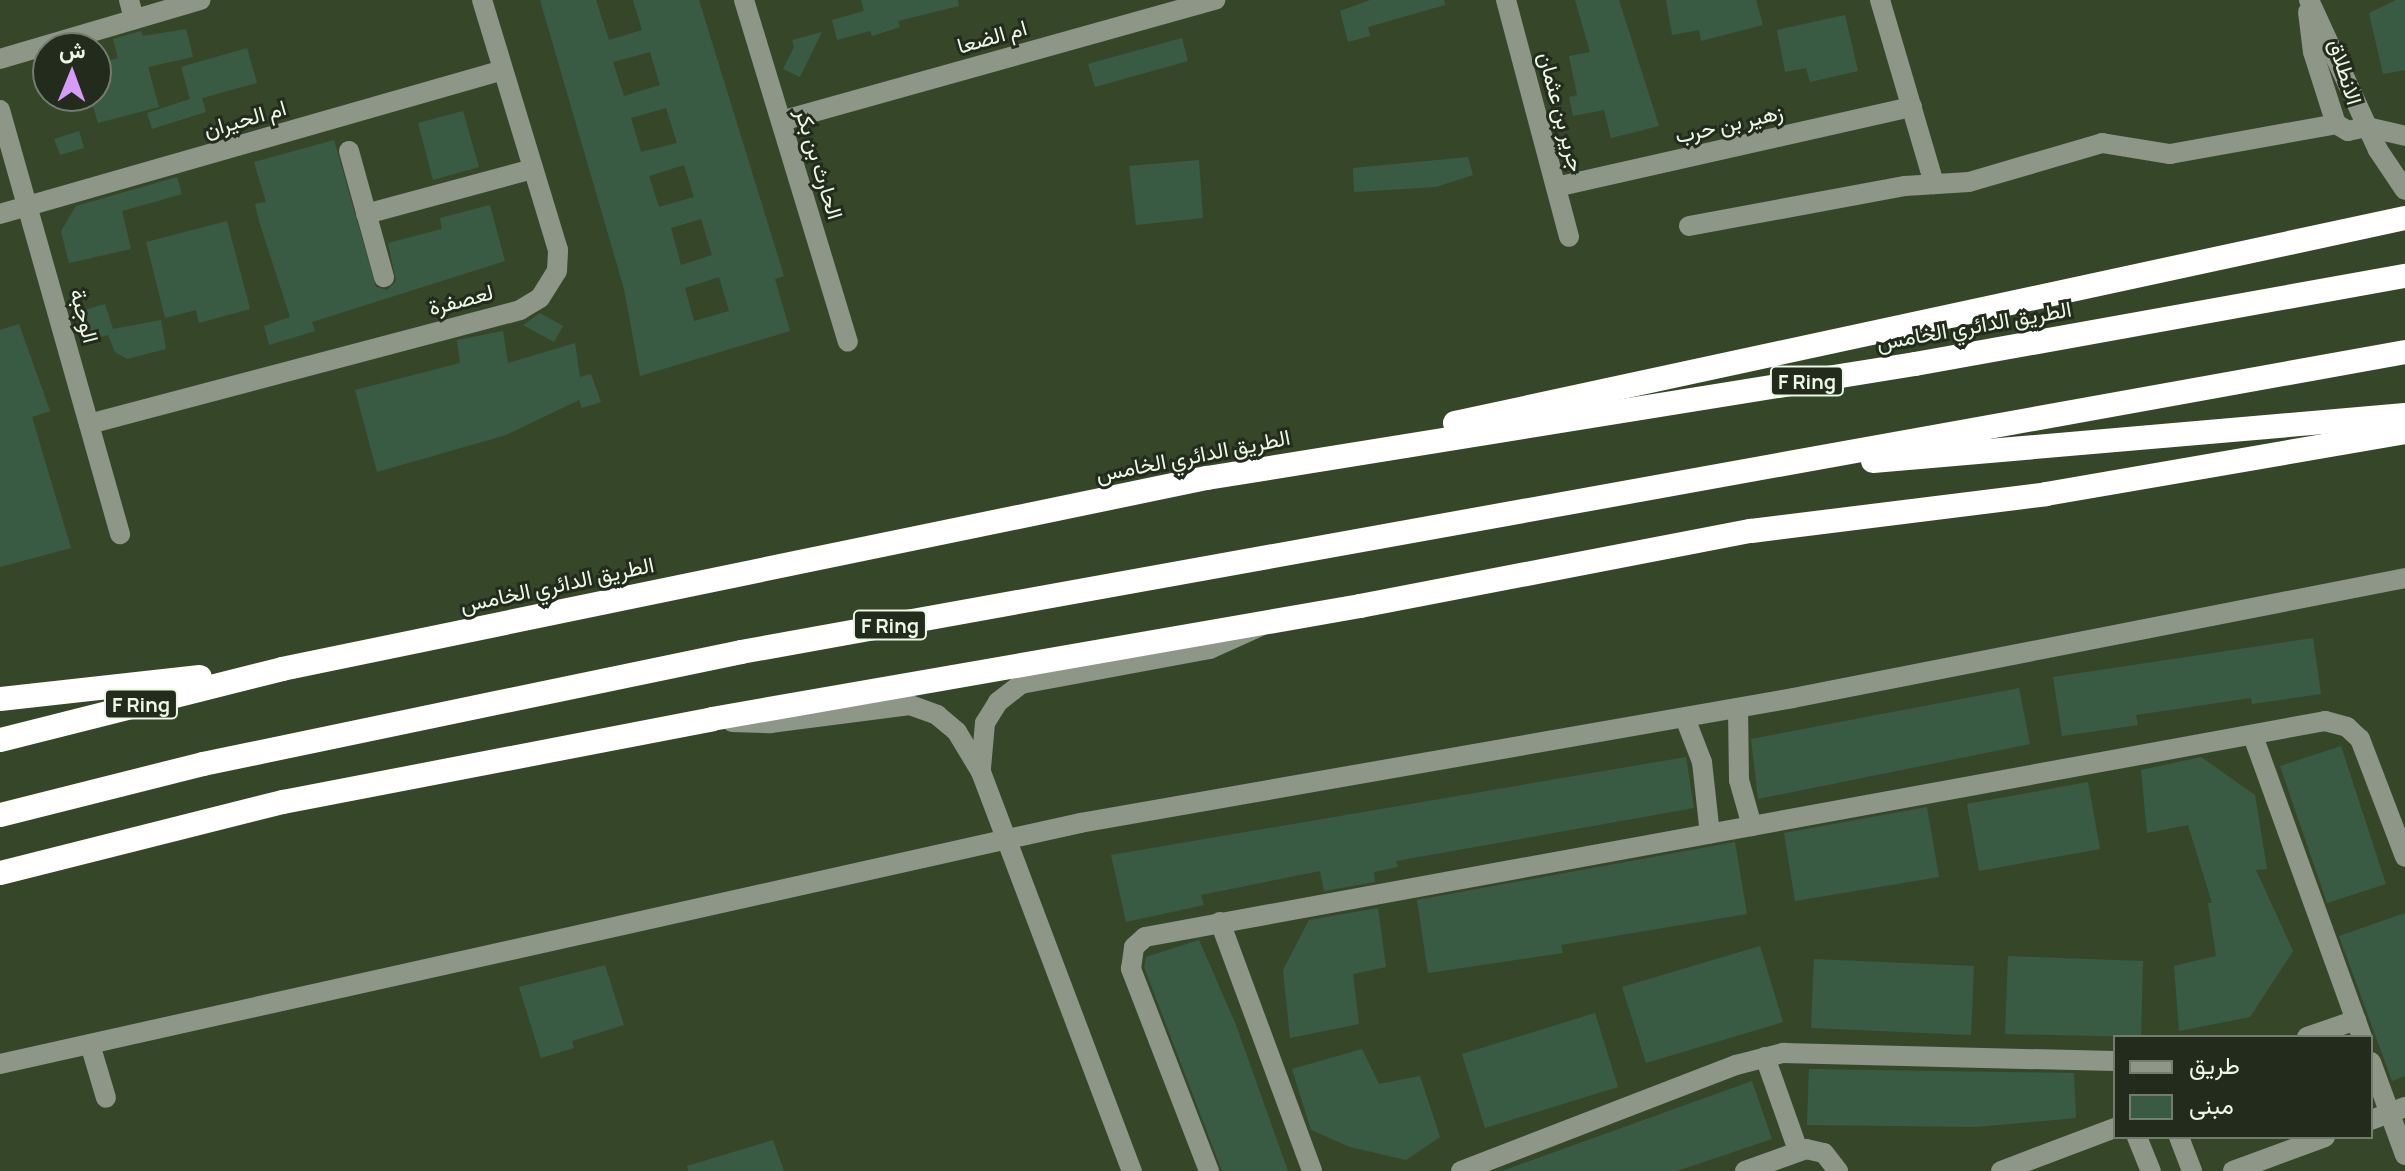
<!DOCTYPE html>
<html>
<head>
<meta charset="utf-8">
<style>
  body { margin:0 }
  #map { position:relative; width:2405px; height:1171px; overflow:hidden; background:#364729; font-family:Manrope,Vazirmatn,sans-serif }
  div>[style] { position:absolute }
  .building>* { inset:0; background:#3a5b43 }
  .minor>* { height:20px; margin:-10px; padding:0 10px; transform-origin:10px; border-radius:10px; background:#8d9687 }
  .highway>* { height:24px; margin:-12px; padding:0 12px; transform-origin:12px; border-radius:12px; background:#fff }
  span { translate:-50% -50%; white-space:nowrap; text-align:center; line-height:1.15; -webkit-text-stroke:6px #232b1d; paint-order:stroke }
  .shield-label span { padding:2px 6px; background:#232b1d; border:2px solid; border-radius:6px; -webkit-text-stroke-width:0 }
  .shield-label { font-size:20px; color:#ecf7e5; font-weight:700 }
  .street-label { font-size:22px; color:#ecf7e5 }
  .legend { position:absolute; left:2113px; top:1035px; width:260px; height:104px; box-sizing:border-box; background:#232b1d; border:2px solid #737d6d; margin:0; padding:10px 14px; list-style:none; font-size:24px; color:#ecf7e5 }
  .legend li { display:flex; align-items:center; gap:16px; height:40px }
  .legend b { width:40px; border:2px solid #737d6d }
  .north { position:absolute; left:32px; top:32px; width:80px; height:80px; box-sizing:border-box; background:#232b1d; border:2px solid #737d6d; border-radius:50%; rotate:1deg; font-size:22px; font-weight:700; line-height:32px; text-align:center; color:#ecf7e5 }
  .north::after { content:''; display:block; margin:auto; width:28px; height:36px; background:#d79bf9; clip-path:polygon(50% 0,100% 100%,50% 72%,0 100%) }
</style>
</head>
<body>
<div id="map">
  <div class="building">
    <i style="clip-path:polygon(evenodd,540px 0,596px 0,609px 40px,642px 30px,633px 0,699px 0,784px 276px,775px 279px,790px 331px,640px 376px,624px 289px,540px 0,650px 52px,660px 85px,624px 96px,613px 62px,650px 52px,540px 0,666px 108px,677px 143px,641px 152px,631px 118px,666px 108px,540px 0,684px 165px,694px 197px,659px 207px,649px 176px,684px 165px,540px 0,701px 219px,712px 255px,681px 265px,671px 228px,701px 219px,540px 0,719px 277px,729px 311px,694px 321px,685px 288px,719px 277px)"></i>
    <i style="clip-path:polygon(861px 0,958px 0,959px 6px,898px 21px,900px 27px,872px 36px,870px 31px,837px 40px,832px 20px,864px 11px)"></i>
    <i style="clip-path:polygon(1370px 0,1444px 0,1445px 5px,1368px 27px,1370px 36px,1348px 42px,1340px 11px)"></i>
    <i style="clip-path:polygon(1575px 0,1619px 0,1659px 126px,1611px 138px,1604px 110px,1573px 116px,1569px 97px,1577px 95px,1569px 56px,1590px 52px)"></i>
    <i style="clip-path:polygon(1666px 0,1756px 0,1763px 25px,1701px 41px,1699px 30px,1672px 35px)"></i>
    <i style="clip-path:polygon(2396px 0,2405px 0,2405px 70px,2383px 74px,2369px 13px)"></i>
    <i style="clip-path:polygon(1845px 15px,1858px 71px,1810px 82px,1806px 68px,1785px 72px,1777px 30px)"></i>
    <i style="clip-path:polygon(186px 29px,193px 57px,148px 67px,159px 107px,98px 123px,90px 96px,96px 96px,96px 64px,118px 58px,113px 39px,141px 31px,143px 36px)"></i>
    <i style="clip-path:polygon(822px 32px,800px 77px,783px 69px,794px 47px,792px 40px)"></i>
    <i style="clip-path:polygon(1182px 38px,1188px 61px,1095px 87px,1088px 64px)"></i>
    <i style="clip-path:polygon(247px 48px,257px 83px,202px 98px,206px 112px,152px 129px,147px 113px,190px 99px,181px 67px)"></i>
    <i style="clip-path:polygon(463px 111px,479px 167px,433px 180px,418px 123px)"></i>
    <i style="clip-path:polygon(79px 131px,84px 148px,60px 155px,54px 139px)"></i>
    <i style="clip-path:polygon(334px 140px,376px 287px,387px 290px,396px 281px,388px 243px,442px 229px,440px 218px,490px 205px,505px 261px,312px 322px,315px 331px,269px 345px,264px 326px,290px 317px,259px 221px,255px 204px,266px 202px,254px 162px)"></i>
    <i style="clip-path:polygon(1468px 157px,1473px 175px,1436px 187px,1354px 192px,1353px 168px)"></i>
    <i style="clip-path:polygon(1199px 160px,1203px 218px,1136px 225px,1129px 166px)"></i>
    <i style="clip-path:polygon(177px 177px,182px 194px,122px 211px,131px 249px,69px 263px,61px 231px,76px 206px)"></i>
    <i style="clip-path:polygon(227px 221px,250px 309px,199px 323px,196px 310px,165px 318px,146px 242px)"></i>
    <i style="clip-path:polygon(105px 304px,113px 329px,161px 320px,166px 349px,127px 359px,115px 352px,108px 335px,93px 339px,84px 310px)"></i>
    <i style="clip-path:polygon(540px 313px,563px 326px,554px 342px,523px 325px)"></i>
    <i style="clip-path:polygon(19px 324px,50px 411px,32px 417px,71px 548px,0 567px,0 330px)"></i>
    <i style="clip-path:polygon(503px 331px,508px 363px,575px 343px,580px 377px,591px 374px,601px 402px,582px 408px,579px 400px,506px 435px,377px 472px,355px 390px,460px 363px,457px 340px)"></i>
    <i style="clip-path:polygon(2313px 638px,2321px 694px,2252px 704px,2251px 698px,2136px 715px,2138px 725px,2062px 736px,2053px 677px)"></i>
    <i style="clip-path:polygon(2019px 688px,2030px 744px,1758px 799px,1751px 739px)"></i>
    <i style="clip-path:polygon(2341px 746px,2386px 884px,2327px 903px,2280px 766px)"></i>
    <i style="clip-path:polygon(1686px 757px,1694px 808px,1396px 861px,1398px 867px,1374px 872px,1375px 882px,1324px 891px,1320px 871px,1201px 895px,1204px 905px,1126px 922px,1111px 855px)"></i>
    <i style="clip-path:polygon(2201px 757px,2255px 795px,2267px 869px,2256px 870px,2293px 951px,2250px 1017px,2179px 1031px,2174px 966px,2216px 956px,2208px 903px,2212px 903px,2188px 825px,2147px 833px,2141px 770px)"></i>
    <i style="clip-path:polygon(2088px 782px,2100px 849px,1979px 871px,1967px 804px)"></i>
    <i style="clip-path:polygon(1927px 807px,1939px 877px,1795px 901px,1784px 833px)"></i>
    <i style="clip-path:polygon(1735px 842px,1747px 914px,1561px 945px,1563px 953px,1428px 973px,1417px 900px)"></i>
    <i style="clip-path:polygon(1378px 908px,1386px 967px,1353px 974px,1359px 1024px,1290px 1038px,1283px 970px,1309px 920px)"></i>
    <i style="clip-path:polygon(2405px 913px,2405px 1076px,2392px 1081px,2339px 936px)"></i>
    <i style="clip-path:polygon(1199px 940px,1236px 1025px,1288px 1171px,1222px 1171px,1144px 967px,1146px 957px)"></i>
    <i style="clip-path:polygon(1760px 946px,1783px 1022px,1646px 1063px,1622px 987px)"></i>
    <i style="clip-path:polygon(2008px 956px,2143px 961px,2141px 1037px,2005px 1034px)"></i>
    <i style="clip-path:polygon(1814px 959px,1974px 966px,1971px 1035px,1811px 1028px)"></i>
    <i style="clip-path:polygon(605px 965px,624px 1025px,572px 1041px,574px 1048px,541px 1058px,519px 987px)"></i>
    <i style="clip-path:polygon(1595px 1013px,1618px 1087px,1485px 1128px,1462px 1054px)"></i>
    <i style="clip-path:polygon(1362px 1049px,1379px 1084px,1420px 1076px,1440px 1137px,1406px 1160px,1350px 1147px,1311px 1130px,1292px 1069px)"></i>
    <i style="clip-path:polygon(1809px 1069px,2074px 1073px,2076px 1118px,1976px 1127px,1807px 1125px)"></i>
    <i style="clip-path:polygon(1752px 1081px,1772px 1139px,1677px 1171px,1502px 1171px)"></i>
    <i style="clip-path:polygon(773px 1140px,784px 1171px,688px 1171px,687px 1166px)"></i>
  </div>
  <div class="minor">
    <i style="left:129px;top:0;width:20px;rotate:75deg"></i>
    <i style="left:744px;top:0;width:357px;rotate:73.1deg"></i>
    <i style="left:1506px;top:0;width:245px;rotate:75.1deg"></i>
    <i style="left:1880px;top:0;width:192px;rotate:73.6deg"></i>
    <i style="left:2309px;top:0;width:165px;rotate:65.3deg"></i>
    <i style="left:2378px;top:150px;width:48px;rotate:56deg"></i>
    <i style="left:2308px;top:12px;width:40px;rotate:82.9deg"></i>
    <i style="left:2313px;top:52px;width:76px;rotate:72.3deg"></i>
    <i style="left:2336px;top:124px;width:14px;rotate:30deg"></i>
    <i style="left:2348px;top:131px;width:19px;rotate:-12deg"></i>
    <i style="left:2367px;top:127px;width:39px;rotate:13deg"></i>
    <i style="left:0;top:59px;width:209px;rotate:-16.4deg"></i>
    <i style="left:0;top:110px;width:441px;rotate:74.2deg"></i>
    <i style="left:781px;top:121px;width:451px;rotate:-15.6deg"></i>
    <i style="left:349px;top:151px;width:131px;rotate:74.5deg"></i>
    <i style="left:1556px;top:187px;width:365px;rotate:-12.7deg"></i>
    <i style="left:0;top:214px;width:523px;rotate:-15.98deg"></i>
    <i style="left:366px;top:214px;width:173px;rotate:-15.1deg"></i>
    <i style="left:1689px;top:226px;width:220px;rotate:-10.5deg"></i>
    <i style="left:1905px;top:186px;width:64px;rotate:-3.6deg"></i>
    <i style="left:1969px;top:182px;width:139px;rotate:-16.3deg"></i>
    <i style="left:2102px;top:143px;width:69px;rotate:9.2deg"></i>
    <i style="left:2170px;top:154px;width:169px;rotate:-10.2deg"></i>
    <i style="left:89px;top:424px;width:446px;rotate:-14.8deg"></i>
    <i style="left:520px;top:310px;width:23px;rotate:-31deg"></i>
    <i style="left:540px;top:298px;width:32px;rotate:-58deg"></i>
    <i style="left:557px;top:271px;width:21px;rotate:-87deg"></i>
    <i style="left:558px;top:250px;width:261px;rotate:-106.9deg"></i>
    <i style="left:1738px;top:708px;width:72px;rotate:89.2deg"></i>
    <i style="left:1739px;top:780px;width:48px;rotate:74.2deg"></i>
    <i style="left:1685px;top:718px;width:47px;rotate:68.9deg"></i>
    <i style="left:1702px;top:762px;width:72px;rotate:83.7deg"></i>
    <i style="left:732px;top:722px;width:38px;rotate:2deg"></i>
    <i style="left:770px;top:723px;width:141px;rotate:-7.3deg"></i>
    <i style="left:910px;top:705px;width:29px;rotate:20deg"></i>
    <i style="left:937px;top:715px;width:26px;rotate:40deg"></i>
    <i style="left:957px;top:732px;width:47px;rotate:59deg"></i>
    <i style="left:981px;top:772px;width:427px;rotate:69.3deg"></i>
    <i style="left:2253px;top:736px;width:320px;rotate:70.1deg"></i>
    <i style="left:981px;top:768px;width:45px;rotate:-84.9deg"></i>
    <i style="left:985px;top:723px;width:25px;rotate:-58deg"></i>
    <i style="left:998px;top:702px;width:29px;rotate:-38deg"></i>
    <i style="left:1021px;top:684px;width:192px;rotate:-10.5deg"></i>
    <i style="left:1210px;top:649px;width:56px;rotate:-24.3deg"></i>
    <i style="left:1220px;top:922px;width:265px;rotate:69.7deg"></i>
    <i style="left:2307px;top:1037px;width:52px;rotate:-19.1deg"></i>
    <i style="left:90px;top:1044px;width:56px;rotate:73.5deg"></i>
    <i style="left:1765px;top:1057px;width:99px;rotate:70.5deg"></i>
    <i style="left:2371px;top:1062px;width:99px;rotate:69.9deg"></i>
    <i style="left:0;top:1064px;width:1107px;rotate:-12.58deg"></i>
    <i style="left:1080px;top:823px;width:724px;rotate:-9.94deg"></i>
    <i style="left:1793px;top:698px;width:624px;rotate:-11.09deg"></i>
    <i style="left:2371px;top:1120px;width:36px;rotate:-21deg"></i>
    <i style="left:2137px;top:1137px;width:37px;rotate:68deg"></i>
    <i style="left:2179px;top:1137px;width:36px;rotate:69deg"></i>
    <i style="left:1209px;top:1171px;width:217px;rotate:-111.1deg"></i>
    <i style="left:1131px;top:969px;width:22px;rotate:-82deg"></i>
    <i style="left:1134px;top:947px;width:15px;rotate:-42deg"></i>
    <i style="left:1145px;top:937px;width:1200px;rotate:-10.37deg"></i>
    <i style="left:2325px;top:721px;width:23px;rotate:15deg"></i>
    <i style="left:2347px;top:727px;width:18px;rotate:43deg"></i>
    <i style="left:2360px;top:739px;width:126px;rotate:69.1deg"></i>
    <i style="left:1461px;top:1171px;width:295px;rotate:-21.1deg"></i>
    <i style="left:1736px;top:1065px;width:49px;rotate:-14.3deg"></i>
    <i style="left:1783px;top:1053px;width:332px;rotate:1.4deg"></i>
    <i style="left:1745px;top:1171px;width:65px;rotate:-19.8deg"></i>
    <i style="left:1806px;top:1149px;width:18px;rotate:13deg"></i>
    <i style="left:1824px;top:1153px;width:23px;rotate:52deg"></i>
    <i style="left:2001px;top:1171px;width:122px;rotate:-20.7deg"></i>
    <i style="left:2233px;top:1171px;width:98px;rotate:-20.3deg"></i>
  </div>
  <div class="highway">
    <i style="left:1455px;top:423px;width:972px;rotate:-12.18deg"></i>
    <i style="left:1873px;top:461px;width:534px;rotate:-4.94deg"></i>
    <i style="left:0;top:699px;width:201px;rotate:-6.3deg"></i>
    <i style="left:0;top:740px;width:291px;rotate:-14.1deg"></i>
    <i style="left:282px;top:669px;width:945px;rotate:-11.67deg"></i>
    <i style="left:1207px;top:478px;width:717px;rotate:-9.15deg"></i>
    <i style="left:1915px;top:364px;width:498px;rotate:-10.2deg"></i>
    <i style="left:0;top:815px;width:209px;rotate:-14.1deg"></i>
    <i style="left:203px;top:764px;width:550px;rotate:-11.76deg"></i>
    <i style="left:741px;top:652px;width:1691px;rotate:-10.22deg"></i>
    <i style="left:0;top:873px;width:292px;rotate:-14.1deg"></i>
    <i style="left:283px;top:802px;width:437px;rotate:-10.9deg"></i>
    <i style="left:712px;top:719px;width:658px;rotate:-9.89deg"></i>
    <i style="left:1360px;top:606px;width:398px;rotate:-10.9deg"></i>
    <i style="left:1751px;top:531px;width:297px;rotate:-7.1deg"></i>
    <i style="left:2046px;top:494px;width:364px;rotate:-9.8deg"></i>
  </div>
  <div class="shield-label">
    <span style="left:1807px;top:381px">F Ring</span>
    <span style="left:890px;top:625px">F Ring</span>
    <span style="left:141px;top:704px">F Ring</span>
  </div>
  <div class="street-label">
    <span style="left:992px;top:37px;rotate:-16deg">ام الضعا</span>
    <span style="left:2345px;top:72px;rotate:73deg">الانطلاق</span>
    <span style="left:1561px;top:112px;rotate:75deg">جرير بن عثمان</span>
    <span style="left:245px;top:119px;rotate:-16deg">ام الحيران</span>
    <span style="left:1729px;top:124px;rotate:-13deg">زهير بن حرب</span>
    <span style="left:819px;top:164px;rotate:73deg">الحارث بن بكر</span>
    <span style="left:461px;top:300px;rotate:-15deg">لعصفرة</span>
    <span style="left:84px;top:316px;rotate:75deg">الوجبة</span>
    <span style="left:1974px;top:326px;rotate:-10deg">الطريق الدائري الخامس</span>
    <span style="left:1193px;top:456px;rotate:-11deg">الطريق الدائري الخامس</span>
    <span style="left:557px;top:585px;rotate:-12deg">الطريق الدائري الخامس</span>
  </div>
  <ul class="legend">
  <li><b style="height:10px;background:#8d9687"></b>طريق</li>
  <li><b style="height:22px;background:#3a5b43"></b>مبنى</li>
  </ul>
  <div class="north">ش</div>
</div>
</body>
</html>
